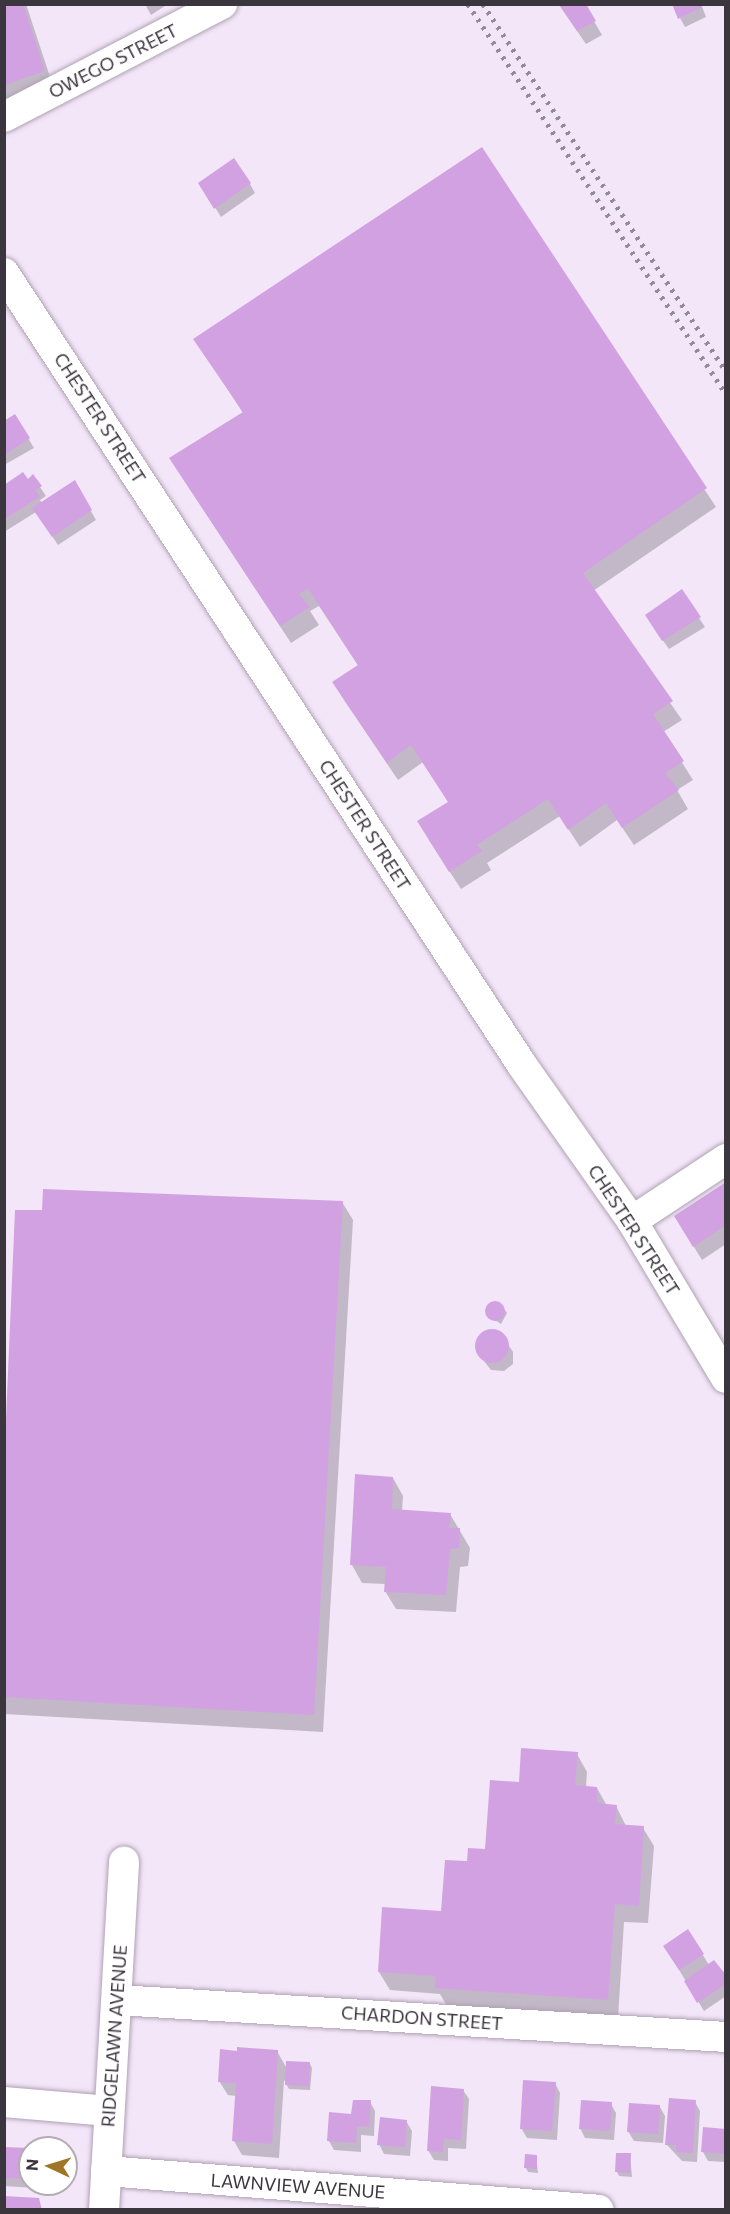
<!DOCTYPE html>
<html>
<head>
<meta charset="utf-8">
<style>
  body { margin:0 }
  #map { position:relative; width:730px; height:2214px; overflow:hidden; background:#f4e6f9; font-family:Commissioner,sans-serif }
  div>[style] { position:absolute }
  .shadow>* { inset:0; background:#0003 }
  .building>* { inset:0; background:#d2a1e2 }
  .round { border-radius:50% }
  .roads { filter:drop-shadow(0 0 2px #afa2b3) drop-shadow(0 0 2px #afa2b3) }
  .minor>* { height:30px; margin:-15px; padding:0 15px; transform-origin:15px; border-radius:15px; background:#fff }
  .rail>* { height:4.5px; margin-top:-2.25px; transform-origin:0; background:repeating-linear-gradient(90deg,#938a97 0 3px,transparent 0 9px) }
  span { translate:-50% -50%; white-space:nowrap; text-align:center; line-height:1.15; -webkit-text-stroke:4.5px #fff; paint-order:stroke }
  .street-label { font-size:18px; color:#3b353d }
  .frame { position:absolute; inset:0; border:6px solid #3b353d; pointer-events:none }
  .north { position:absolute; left:18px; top:2136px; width:60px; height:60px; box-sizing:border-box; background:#fff; border:2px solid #b1aeb1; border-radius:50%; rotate:274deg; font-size:16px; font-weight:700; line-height:24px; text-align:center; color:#3b353d }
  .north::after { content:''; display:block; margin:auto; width:21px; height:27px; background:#9f7625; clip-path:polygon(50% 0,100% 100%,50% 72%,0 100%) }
</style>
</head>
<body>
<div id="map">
  <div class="shadow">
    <i style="clip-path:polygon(4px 4px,26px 4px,54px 89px,4px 106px)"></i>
    <i style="clip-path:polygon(145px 4px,168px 4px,151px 15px)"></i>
    <i style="clip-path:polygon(552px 4px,584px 4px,602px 35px,586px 44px,559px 5px)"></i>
    <i style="clip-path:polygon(701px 4px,706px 17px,685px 27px,680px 18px)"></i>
    <i style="clip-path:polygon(482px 149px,716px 507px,593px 591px,682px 720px,663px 732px,693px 780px,677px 790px,688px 809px,634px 845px,617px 820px,580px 847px,560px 816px,487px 863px,491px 870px,461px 889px,429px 840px,449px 803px,423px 762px,398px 780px,344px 700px,334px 683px,359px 667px,319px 606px,310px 611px,319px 625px,291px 643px,182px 477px,243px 413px,195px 339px)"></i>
    <i style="clip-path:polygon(200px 183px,250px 184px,255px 193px,221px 217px)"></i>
    <i style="clip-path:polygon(4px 422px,28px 438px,34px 448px,4px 465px)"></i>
    <i style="clip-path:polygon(27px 481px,40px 487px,46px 496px,40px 500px,42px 503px,74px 482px,96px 520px,58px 545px,36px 512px,4px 532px,4px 487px)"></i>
    <i style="clip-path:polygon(699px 618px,705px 627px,669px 649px,652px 625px)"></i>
    <i style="clip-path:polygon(726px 1184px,726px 1244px,702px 1260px,684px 1231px)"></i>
    <i style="clip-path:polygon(342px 1202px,353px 1220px,323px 1732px,4px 1714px,4px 1483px)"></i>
    <i style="clip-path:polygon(493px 1303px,500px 1303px,507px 1313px,501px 1324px,487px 1315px)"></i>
    <i style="clip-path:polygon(487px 1332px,500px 1332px,513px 1352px,513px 1364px,504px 1371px,491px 1370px,477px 1352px,478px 1339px)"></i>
    <i style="clip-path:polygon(356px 1476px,393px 1478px,403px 1496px,402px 1512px,450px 1514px,470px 1548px,468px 1566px,460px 1567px,456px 1612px,396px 1609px,385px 1591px,386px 1584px,362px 1583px,352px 1565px)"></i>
    <i style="clip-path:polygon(577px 1754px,587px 1772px,586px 1787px,597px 1788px,607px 1806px,616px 1806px,626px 1826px,643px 1828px,654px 1846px,648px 1923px,624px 1922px,618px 2018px,447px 2006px,440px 1994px,390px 1990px,379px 1972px,442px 1913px,468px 1863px,486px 1851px,520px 1783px)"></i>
    <i style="clip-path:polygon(688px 1931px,709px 1965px,726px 1977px,726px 1996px,704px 2011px,670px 1955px)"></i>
    <i style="clip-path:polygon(222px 2051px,277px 2051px,287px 2069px,310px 2064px,312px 2068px,310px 2090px,289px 2089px,284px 2080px,279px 2158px,242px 2155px,234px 2141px,236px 2096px,228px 2095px,219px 2081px)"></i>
    <i style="clip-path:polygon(555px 2083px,560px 2093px,557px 2140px,527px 2138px,521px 2128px)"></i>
    <i style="clip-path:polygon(463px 2090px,469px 2099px,466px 2149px,448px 2148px,448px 2161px,434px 2160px,428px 2150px)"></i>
    <i style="clip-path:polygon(370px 2102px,375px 2111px,374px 2136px,361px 2135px,361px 2152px,334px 2150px,329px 2141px)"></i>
    <i style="clip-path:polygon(695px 2102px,700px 2111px,697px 2162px,682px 2161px,667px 2145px)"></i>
    <i style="clip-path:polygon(611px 2104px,616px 2113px,614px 2140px,585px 2138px,580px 2128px)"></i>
    <i style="clip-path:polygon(660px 2107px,665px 2116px,663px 2143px,634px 2141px,628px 2131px)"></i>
    <i style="clip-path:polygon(406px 2121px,412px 2131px,410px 2156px,384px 2154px,379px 2144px)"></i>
    <i style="clip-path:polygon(726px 2130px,726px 2162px,708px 2161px,703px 2152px)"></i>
    <i style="clip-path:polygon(4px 2148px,30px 2150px,30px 2184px,66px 2184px,65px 2190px,4px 2186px)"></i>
    <i style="clip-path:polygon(630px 2155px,632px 2177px,619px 2176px,617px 2172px)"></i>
    <i style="clip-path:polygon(536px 2157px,538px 2173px,528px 2172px,526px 2168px)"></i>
  </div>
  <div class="building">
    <i style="clip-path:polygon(4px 4px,23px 4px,45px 71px,4px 85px)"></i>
    <i style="clip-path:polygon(559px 4px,586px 4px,596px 21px,577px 31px)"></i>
    <i style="clip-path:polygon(672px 4px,701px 4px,702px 7px,678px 19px)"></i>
    <i style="clip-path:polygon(482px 147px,707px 488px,583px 573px,673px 701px,653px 714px,684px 761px,665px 773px,679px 790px,622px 828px,606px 803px,568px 830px,548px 799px,477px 845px,482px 851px,449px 872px,417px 821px,448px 802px,411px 745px,387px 763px,332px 682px,358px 665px,308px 588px,299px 594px,310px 607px,280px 626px,169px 458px,243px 412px,193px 339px)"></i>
    <i style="clip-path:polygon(234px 158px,251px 183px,214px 209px,198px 183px)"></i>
    <i style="clip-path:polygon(15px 414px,30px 438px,4px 455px,4px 421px)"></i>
    <i style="clip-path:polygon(23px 472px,28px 479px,33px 474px,42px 486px,35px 490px,40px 497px,4px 519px,4px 485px)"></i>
    <i style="clip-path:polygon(75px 480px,92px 510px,52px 537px,32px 508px)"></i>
    <i style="clip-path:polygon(682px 589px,701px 617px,662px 641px,645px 615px)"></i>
    <i style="clip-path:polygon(726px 1182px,726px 1225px,693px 1247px,674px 1216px)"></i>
    <i style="clip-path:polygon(43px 1189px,343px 1201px,314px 1715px,4px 1697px,4px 1465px,15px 1210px,42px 1210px)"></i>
    <i class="round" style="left:485px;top:1301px;width:20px;height:20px"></i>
    <i class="round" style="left:475px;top:1329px;width:34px;height:34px"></i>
    <i style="clip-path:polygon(355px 1474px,393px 1477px,392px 1509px,451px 1513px,449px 1528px,460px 1528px,459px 1548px,450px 1549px,446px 1595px,384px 1592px,386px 1567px,350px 1565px)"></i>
    <i style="clip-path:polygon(521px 1748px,578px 1752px,575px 1785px,597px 1787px,597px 1803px,617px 1805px,615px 1824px,644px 1826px,639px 1906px,615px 1904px,608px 2000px,435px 1988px,436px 1976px,378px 1972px,382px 1907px,441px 1911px,445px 1860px,467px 1861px,468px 1848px,485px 1849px,490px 1780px,519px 1782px)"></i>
    <i style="clip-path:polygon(688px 1929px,704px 1954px,679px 1970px,663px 1946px)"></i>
    <i style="clip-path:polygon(714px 1960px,726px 1975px,726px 1984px,697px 2003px,684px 1981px)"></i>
    <i style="clip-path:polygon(237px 2047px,278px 2050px,272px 2144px,232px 2141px,236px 2083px,218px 2082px,220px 2049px,237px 2051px)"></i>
    <i style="clip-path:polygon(286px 2061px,310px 2062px,309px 2086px,285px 2085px)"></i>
    <i style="clip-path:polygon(523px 2080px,556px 2082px,552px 2131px,520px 2129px)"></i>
    <i style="clip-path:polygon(431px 2086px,464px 2089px,461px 2140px,444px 2139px,443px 2152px,427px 2151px)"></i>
    <i style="clip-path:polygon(669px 2098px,696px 2100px,693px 2153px,676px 2152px,676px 2145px,665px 2145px)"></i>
    <i style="clip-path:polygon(353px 2100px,371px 2100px,369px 2127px,357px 2126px,356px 2143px,327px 2141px,329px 2112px,351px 2114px)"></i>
    <i style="clip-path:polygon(581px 2100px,612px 2102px,610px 2131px,579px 2129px)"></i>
    <i style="clip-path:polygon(629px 2103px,660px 2105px,658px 2134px,627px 2132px)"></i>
    <i style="clip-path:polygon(380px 2117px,407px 2120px,405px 2147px,377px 2145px)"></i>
    <i style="clip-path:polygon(703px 2127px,726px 2129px,726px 2154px,701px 2152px)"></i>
    <i style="clip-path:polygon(4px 2147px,30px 2148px,30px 2179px,4px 2178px)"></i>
    <i style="clip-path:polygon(616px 2153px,631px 2153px,630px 2173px,615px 2172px)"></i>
    <i style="clip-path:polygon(525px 2154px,537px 2155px,537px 2169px,524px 2168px)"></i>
    <i style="clip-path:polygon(4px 2196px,39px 2198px,42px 2210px,4px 2210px)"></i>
  </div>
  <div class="roads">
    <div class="minor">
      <i style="left:4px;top:117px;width:246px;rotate:-27.4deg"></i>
      <i style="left:4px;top:273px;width:946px;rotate:56.81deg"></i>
      <i style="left:522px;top:1065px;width:191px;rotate:54.8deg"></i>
      <i style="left:632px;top:1221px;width:183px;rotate:59.1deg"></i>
      <i style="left:632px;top:1221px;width:113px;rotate:-33.4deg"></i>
      <i style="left:118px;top:2000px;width:609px;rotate:3.48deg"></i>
      <i style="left:4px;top:2102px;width:105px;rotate:4.9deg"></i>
      <i style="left:106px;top:2171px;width:494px;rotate:4.5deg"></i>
      <i style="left:104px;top:2210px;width:349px;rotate:-86.7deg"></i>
    </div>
  </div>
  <div class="rail">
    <i style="left:468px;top:4px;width:468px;rotate:56.5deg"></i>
    <i style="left:483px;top:4px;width:440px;rotate:56.5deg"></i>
  </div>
  <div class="street-label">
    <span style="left:113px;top:61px;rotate:-27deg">OWEGO STREET</span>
    <span style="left:100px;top:418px;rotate:57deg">CHESTER STREET</span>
    <span style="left:365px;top:825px;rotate:57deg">CHESTER STREET</span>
    <span style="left:634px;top:1230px;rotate:57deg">CHESTER STREET</span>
    <span style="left:422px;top:2018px;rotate:4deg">CHARDON STREET</span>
    <span style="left:114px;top:2036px;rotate:-86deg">RIDGELAWN AVENUE</span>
    <span style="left:298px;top:2186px;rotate:4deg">LAWNVIEW AVENUE</span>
  </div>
  <div class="frame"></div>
  <div class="north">N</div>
</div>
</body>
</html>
